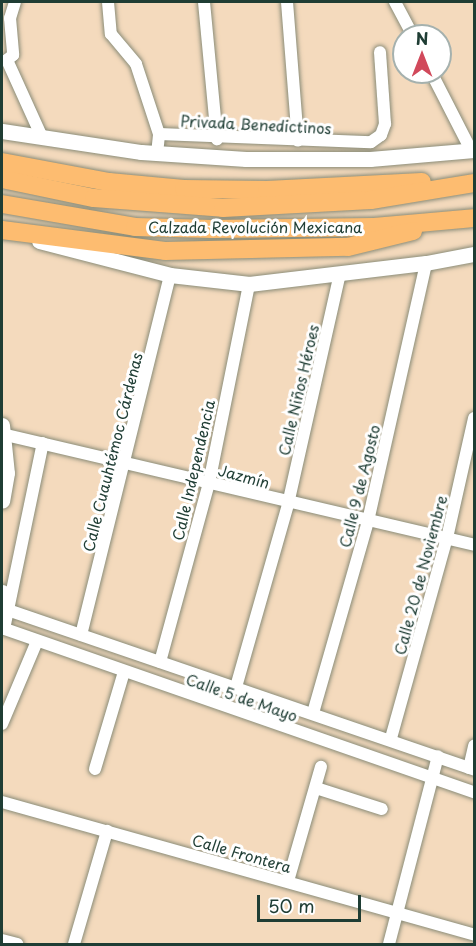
<!DOCTYPE html>
<html>
<head>
<meta charset="utf-8">
<style>
  body { margin:0 }
  #map { position:relative; width:476px; height:946px; overflow:hidden; background:#f4dabd; font-family:"Playpen Sans",sans-serif }
  div>[style] { position:absolute }
  .roads { filter:drop-shadow(0 0 2px #8a8c78) drop-shadow(0 0 2px #8a8c78) }
  .minor>* { height:12px; margin:-6px; padding:0 6px; transform-origin:6px; border-radius:6px; background:#fff }
  .tertiary>* { height:15px; margin:-7.5px; padding:0 7.5px; transform-origin:7.5px; border-radius:7.5px; background:#fff }
  .primary>* { height:18px; margin:-9px; padding:0 9px; transform-origin:9px; border-radius:9px; background:#fdbc70 }
  span { translate:-50% -50%; white-space:nowrap; text-align:center; line-height:1.15; -webkit-text-stroke:6px #fff; paint-order:stroke }
  .street-label { font-size:15px; color:#1f3d34 }
  .frame { position:absolute; inset:0; border:3px solid #1f3d34; pointer-events:none }
  .north { position:absolute; left:392px; top:24px; width:60px; height:60px; box-sizing:border-box; background:#fff; border:2px solid #a5b1ae; border-radius:50%; rotate:0deg; font-size:16px; font-weight:700; line-height:24px; text-align:center; color:#1f3d34 }
  .north::after { content:''; display:block; margin:auto; width:21px; height:27px; background:#d1495b; clip-path:polygon(50% 0,100% 100%,50% 72%,0 100%) }
  .scale { position:absolute; left:257px; top:895px; width:104px; height:27px; box-sizing:border-box; border:3px solid #1f3d34; border-top:0; padding-left:8px; font-size:18px; line-height:21px; white-space:nowrap; color:#1f3d34; -webkit-text-stroke:4px #fff; paint-order:stroke }
</style>
</head>
<body>
<div id="map">
  <div class="roads">
    <div class="minor">
      <i style="left:15px;top:2px;width:17px;rotate:107deg"></i>
      <i style="left:10px;top:18px;width:37px;rotate:85deg"></i>
      <i style="left:13px;top:55px;width:8px;rotate:140deg"></i>
      <i style="left:7px;top:60px;width:85px;rotate:65.6deg"></i>
      <i style="left:108px;top:2px;width:32px;rotate:85deg"></i>
      <i style="left:111px;top:34px;width:39px;rotate:50deg"></i>
      <i style="left:136px;top:64px;width:74px;rotate:71.8deg"></i>
      <i style="left:204px;top:2px;width:138px;rotate:84.6deg"></i>
      <i style="left:287px;top:2px;width:139px;rotate:85.5deg"></i>
      <i style="left:395px;top:2px;width:38px;rotate:62deg"></i>
      <i style="left:431px;top:72px;width:88px;rotate:62.9deg"></i>
      <i style="left:157px;top:154px;width:20px;rotate:-84deg"></i>
      <i style="left:159px;top:134px;width:212px;rotate:2.2deg"></i>
      <i style="left:371px;top:142px;width:12px;rotate:-35deg"></i>
      <i style="left:381px;top:135px;width:12px;rotate:-70deg"></i>
      <i style="left:385px;top:124px;width:72px;rotate:-94deg"></i>
      <i style="left:6px;top:435px;width:481px;rotate:13.2deg"></i>
      <i style="left:2px;top:608px;width:499px;rotate:18.9deg"></i>
      <i style="left:2px;top:628px;width:500px;rotate:19.2deg"></i>
      <i style="left:4px;top:629px;width:190px;rotate:-78.2deg"></i>
      <i style="left:81px;top:635px;width:371px;rotate:-76.1deg"></i>
      <i style="left:160px;top:662px;width:186px;rotate:-74.7deg"></i>
      <i style="left:209px;top:483px;width:203px;rotate:-78.6deg"></i>
      <i style="left:236px;top:687px;width:190px;rotate:-74.1deg"></i>
      <i style="left:288px;top:504px;width:236px;rotate:-77.3deg"></i>
      <i style="left:313px;top:713px;width:200px;rotate:-74deg"></i>
      <i style="left:368px;top:521px;width:264px;rotate:-77.3deg"></i>
      <i style="left:2px;top:724px;width:90px;rotate:-67.1deg"></i>
      <i style="left:391px;top:738px;width:208px;rotate:-74.4deg"></i>
      <i style="left:447px;top:538px;width:123px;rotate:-77.3deg"></i>
      <i style="left:469px;top:768px;width:23px;rotate:-77deg"></i>
      <i style="left:95px;top:769px;width:101px;rotate:-73.4deg"></i>
      <i style="left:316px;top:788px;width:69px;rotate:17.7deg"></i>
      <i style="left:2px;top:802px;width:490px;rotate:15.7deg"></i>
      <i style="left:288px;top:881px;width:119px;rotate:-73.9deg"></i>
      <i style="left:2px;top:940px;width:16px;rotate:15deg"></i>
      <i style="left:74px;top:944px;width:118px;rotate:-73.7deg"></i>
      <i style="left:389px;top:944px;width:194px;rotate:-75.4deg"></i>
    </div>
    <div class="tertiary">
      <i style="left:2px;top:131px;width:141px;rotate:8.6deg"></i>
      <i style="left:141px;top:152px;width:105px;rotate:3.8deg"></i>
      <i style="left:246px;top:159px;width:124px"></i>
      <i style="left:370px;top:159px;width:104px;rotate:-4.9deg"></i>
      <i style="left:39px;top:241px;width:135px;rotate:14.5deg"></i>
      <i style="left:170px;top:275px;width:80px;rotate:6.5deg"></i>
      <i style="left:249px;top:284px;width:178px;rotate:-6.8deg"></i>
      <i style="left:426px;top:263px;width:49px;rotate:-10.6deg"></i>
      <i style="left:2px;top:425px;width:48px;rotate:84.1deg"></i>
      <i style="left:7px;top:473px;width:28px;rotate:100deg"></i>
      <i style="left:2px;top:592px;width:19px;rotate:72deg"></i>
    </div>
    <div class="primary">
      <i style="left:2px;top:162px;width:109px;rotate:10.6deg"></i>
      <i style="left:109px;top:182px;width:75px;rotate:5.3deg"></i>
      <i style="left:184px;top:189px;width:83px;rotate:0.7deg"></i>
      <i style="left:267px;top:190px;width:155px;rotate:-3deg"></i>
      <i style="left:2px;top:179px;width:94px;rotate:11.7deg"></i>
      <i style="left:94px;top:198px;width:129px;rotate:4.4deg"></i>
      <i style="left:223px;top:208px;width:148px;rotate:-3.1deg"></i>
      <i style="left:371px;top:200px;width:104px;rotate:-9.4deg"></i>
      <i style="left:2px;top:204px;width:135px;rotate:9.8deg"></i>
      <i style="left:135px;top:227px;width:78px;rotate:1.5deg"></i>
      <i style="left:213px;top:229px;width:161px;rotate:-0.7deg"></i>
      <i style="left:374px;top:227px;width:100px;rotate:-5.1deg"></i>
      <i style="left:2px;top:230px;width:164px;rotate:7.3deg"></i>
      <i style="left:165px;top:251px;width:183px;rotate:-1.3deg"></i>
      <i style="left:348px;top:247px;width:67px;rotate:-13.8deg"></i>
    </div>
  </div>
  <div class="street-label">
    <span style="left:256px;top:124px;rotate:3deg">Privada Benedictinos</span>
    <span style="left:255px;top:227px">Calzada Revolución Mexicana</span>
    <span style="left:298px;top:390px;rotate:-77deg">Calle Niños Héroes</span>
    <span style="left:112px;top:452px;rotate:-76deg">Calle Cuauhtémoc Cárdenas</span>
    <span style="left:193px;top:470px;rotate:-77deg">Calle Independencia</span>
    <span style="left:244px;top:476px;rotate:15deg">Jazmín</span>
    <span style="left:359px;top:486px;rotate:-76deg">Calle 9 de Agosto</span>
    <span style="left:420px;top:575px;rotate:-75deg">Calle 20 de Noviembre</span>
    <span style="left:242px;top:697px;rotate:19deg">Calle 5 de Mayo</span>
    <span style="left:242px;top:853px;rotate:16deg">Calle Frontera</span>
  </div>
  <div class="frame"></div>
  <div class="north">N</div>
  <div class="scale">50 m</div>
</div>
</body>
</html>
